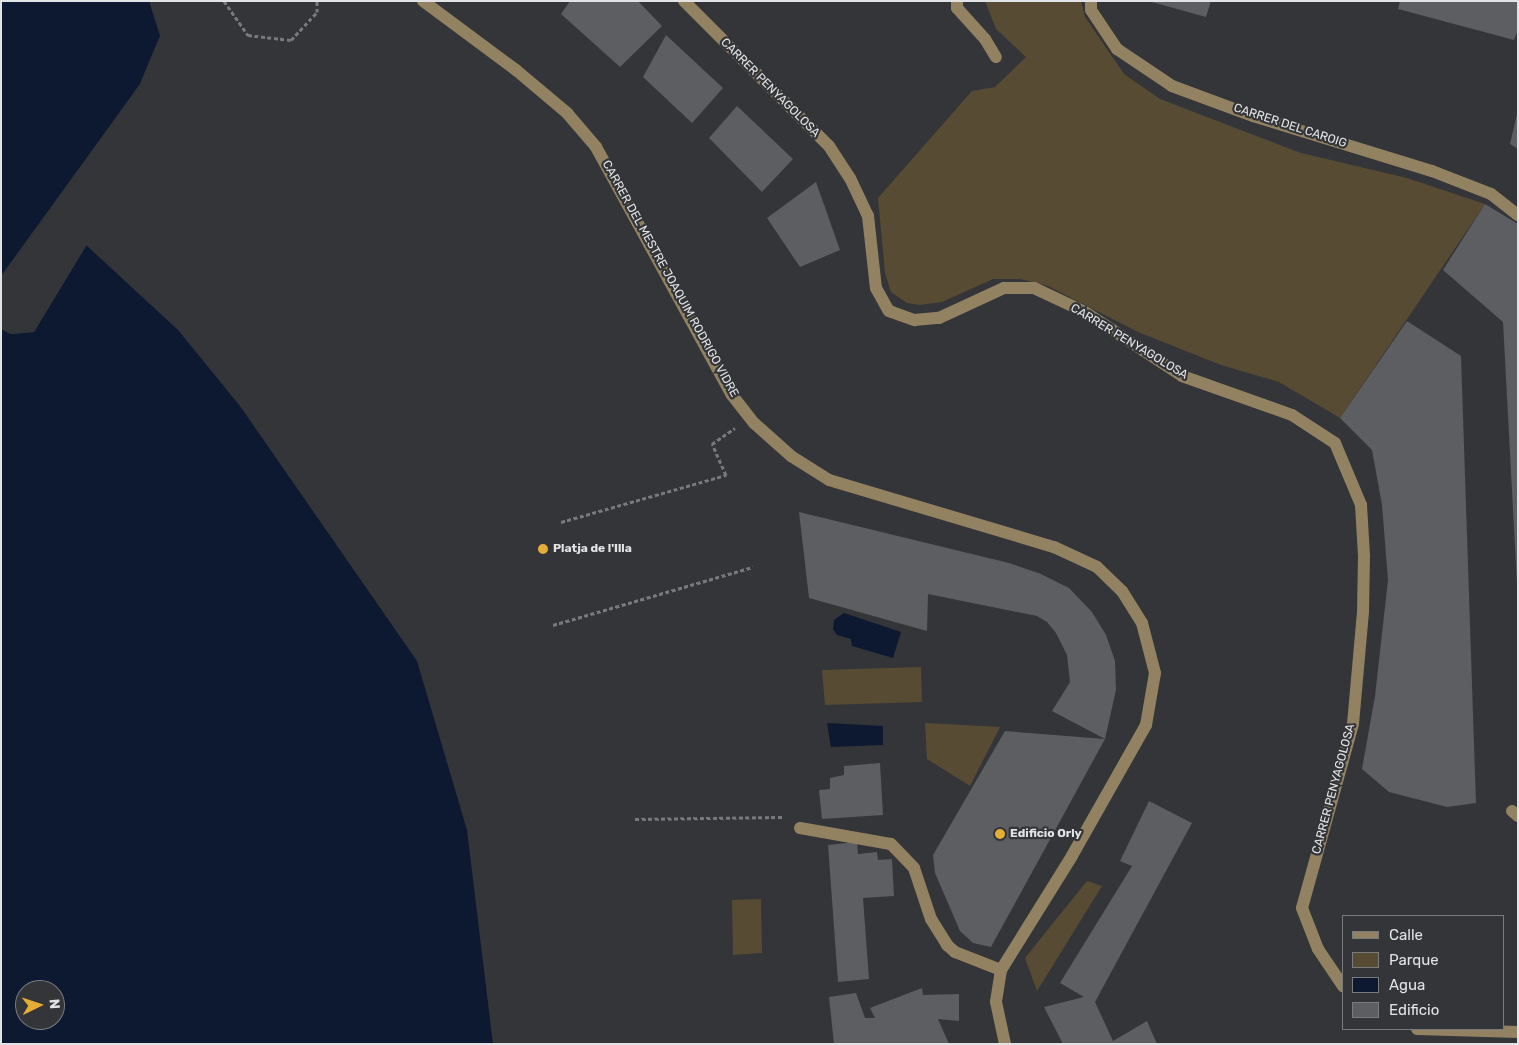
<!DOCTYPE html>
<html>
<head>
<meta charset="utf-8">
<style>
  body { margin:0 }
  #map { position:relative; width:1519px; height:1045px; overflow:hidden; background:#333538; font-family:Rubik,sans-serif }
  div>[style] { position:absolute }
  .green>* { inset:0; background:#584b34 }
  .water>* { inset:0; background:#0c1931 }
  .pier>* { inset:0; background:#333538 }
  .building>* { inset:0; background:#5c5e61 }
  .path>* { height:3px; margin-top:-1.5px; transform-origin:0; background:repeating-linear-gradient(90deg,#77797b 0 4px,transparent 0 6.5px) }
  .minor>* { height:12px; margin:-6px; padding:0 6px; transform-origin:6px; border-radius:6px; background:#938262 }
  .dots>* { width:14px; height:14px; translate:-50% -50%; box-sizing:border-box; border:2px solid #333538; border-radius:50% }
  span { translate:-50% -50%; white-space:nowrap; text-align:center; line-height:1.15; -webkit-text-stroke:4.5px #333538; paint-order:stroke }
  .street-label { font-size:12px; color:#e2e3e5 }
  .poi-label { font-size:12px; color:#e2e3e5; font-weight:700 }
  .left { translate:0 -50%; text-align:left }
  .frame { position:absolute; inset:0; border:2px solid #e2e3e5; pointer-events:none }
  .legend { position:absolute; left:1342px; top:915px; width:162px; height:115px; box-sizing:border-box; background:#333538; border:1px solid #797b7d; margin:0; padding:6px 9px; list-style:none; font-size:15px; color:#e2e3e5 }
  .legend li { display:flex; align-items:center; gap:10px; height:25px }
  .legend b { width:25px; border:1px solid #797b7d }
  .north { position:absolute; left:15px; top:980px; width:50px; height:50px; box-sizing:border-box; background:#333538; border:1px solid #797b7d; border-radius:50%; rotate:86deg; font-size:14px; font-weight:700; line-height:20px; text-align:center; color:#e2e3e5 }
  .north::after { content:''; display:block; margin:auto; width:18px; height:22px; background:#e5ad35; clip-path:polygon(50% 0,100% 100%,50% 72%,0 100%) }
</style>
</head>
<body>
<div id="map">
  <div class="green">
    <i style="clip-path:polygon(985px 1px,1081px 1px,1085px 17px,1124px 74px,1160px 99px,1301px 153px,1407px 178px,1485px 204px,1340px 418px,1279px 382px,1221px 365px,1138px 332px,1048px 286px,1020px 279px,993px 279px,942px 302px,920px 305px,907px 303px,891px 292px,885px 273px,878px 198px,972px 91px,995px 87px,1026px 57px,996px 29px)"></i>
    <i style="clip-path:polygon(921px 667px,922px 702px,825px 705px,822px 670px)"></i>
    <i style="clip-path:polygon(925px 723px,1000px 727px,970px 786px,927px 759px)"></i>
    <i style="clip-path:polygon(1087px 881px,1102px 886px,1037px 991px,1025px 958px)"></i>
    <i style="clip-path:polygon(761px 899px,762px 953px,733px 955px,732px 900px)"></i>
  </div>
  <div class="water">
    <i style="clip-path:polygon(1px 1px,149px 1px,160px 36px,140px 84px,1px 276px)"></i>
    <i style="clip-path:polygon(evenodd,86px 245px,178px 330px,240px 406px,417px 661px,467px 830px,493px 1044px,1px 1044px,1px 329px,11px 334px,34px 332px,86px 245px,25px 990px,55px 990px,55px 1020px,25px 1020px,25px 990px)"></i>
    <i style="clip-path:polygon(844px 613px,901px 632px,893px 658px,852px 646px,851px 639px,837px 635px,833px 629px,834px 620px)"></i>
    <i style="clip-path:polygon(827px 723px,883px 726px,883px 745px,831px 747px)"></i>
  </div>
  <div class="pier">
    <i style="clip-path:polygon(160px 36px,142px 85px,1px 279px,140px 84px)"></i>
    <i style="clip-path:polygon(84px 243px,88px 243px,34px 332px,11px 334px,1px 329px,11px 332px,33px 330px)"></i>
  </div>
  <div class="building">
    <i style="clip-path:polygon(570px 1px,638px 1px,662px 26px,620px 67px,561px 14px)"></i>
    <i style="clip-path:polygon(1148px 1px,1211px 1px,1206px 17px)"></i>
    <i style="clip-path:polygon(1400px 1px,1518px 1px,1518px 30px,1514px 40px,1398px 9px)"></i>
    <i style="clip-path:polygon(666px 35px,723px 88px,692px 123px,643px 77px)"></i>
    <i style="clip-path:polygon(737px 106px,793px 159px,762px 192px,709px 138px)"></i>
    <i style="clip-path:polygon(1517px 114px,1518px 114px,1518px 149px,1510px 144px)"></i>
    <i style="clip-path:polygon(816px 182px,840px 250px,800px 267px,767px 218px)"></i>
    <i style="clip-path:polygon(1485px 204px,1518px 224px,1518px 603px,1503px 322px,1443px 270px)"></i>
    <i style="clip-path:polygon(1407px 321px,1461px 356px,1476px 803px,1447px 807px,1389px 792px,1362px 769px,1375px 696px,1388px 580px,1382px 505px,1372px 450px,1340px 418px)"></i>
    <i style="clip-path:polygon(799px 512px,1009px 563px,1041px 574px,1069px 588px,1092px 612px,1106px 635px,1115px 661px,1116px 690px,1105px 739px,991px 947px,973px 943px,960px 931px,935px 873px,933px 855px,1005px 731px,1105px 739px,1052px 711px,1070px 682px,1067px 655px,1056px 633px,1047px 622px,1037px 616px,928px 594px,927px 631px,809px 598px)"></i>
    <i style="clip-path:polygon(880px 763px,883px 815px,822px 819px,819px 790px,830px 789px,830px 778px,844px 775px,844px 766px)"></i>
    <i style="clip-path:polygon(1149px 801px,1192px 823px,1095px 1002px,1113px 1041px,1147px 1021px,1157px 1044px,1063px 1044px,1044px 1007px,1084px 997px,1060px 983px,1132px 866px,1120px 861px)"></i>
    <i style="clip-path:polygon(857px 842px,858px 854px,877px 852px,878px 860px,892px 859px,894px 896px,863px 898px,869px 979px,838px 982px,828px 845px)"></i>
    <i style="clip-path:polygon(922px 988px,923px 995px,959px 994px,959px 1021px,938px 1019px,949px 1044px,834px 1044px,829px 997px,856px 993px,865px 1018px,875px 1018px,870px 1008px)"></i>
  </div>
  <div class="path">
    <i style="left:224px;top:1px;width:42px;rotate:54.8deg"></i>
    <i style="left:248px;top:35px;width:43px;rotate:6.6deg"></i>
    <i style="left:291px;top:40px;width:38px;rotate:-47deg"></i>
    <i style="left:317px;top:12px;width:11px;rotate:-90deg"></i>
    <i style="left:561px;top:522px;width:172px;rotate:-15.9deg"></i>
    <i style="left:726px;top:475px;width:34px;rotate:-114deg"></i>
    <i style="left:712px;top:444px;width:28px;rotate:-35deg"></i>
    <i style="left:553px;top:625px;width:208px;rotate:-16.2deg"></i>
    <i style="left:635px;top:819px;width:148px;rotate:-0.8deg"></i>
  </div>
  <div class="minor">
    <i style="left:423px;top:1px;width:116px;rotate:36.6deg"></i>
    <i style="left:516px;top:70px;width:67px;rotate:40.1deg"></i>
    <i style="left:567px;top:113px;width:45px;rotate:49.5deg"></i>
    <i style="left:596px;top:147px;width:283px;rotate:61.3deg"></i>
    <i style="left:732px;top:395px;width:36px;rotate:52deg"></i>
    <i style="left:754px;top:423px;width:50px;rotate:41.7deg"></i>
    <i style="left:791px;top:456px;width:45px;rotate:32.3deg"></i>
    <i style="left:829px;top:480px;width:235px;rotate:16.6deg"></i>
    <i style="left:1054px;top:547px;width:47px;rotate:24.9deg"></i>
    <i style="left:1097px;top:567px;width:35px;rotate:44deg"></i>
    <i style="left:1122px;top:591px;width:38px;rotate:58deg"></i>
    <i style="left:1142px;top:623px;width:52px;rotate:75.4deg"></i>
    <i style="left:1155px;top:673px;width:53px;rotate:99.8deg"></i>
    <i style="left:1146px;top:725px;width:150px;rotate:119.5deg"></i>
    <i style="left:1072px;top:856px;width:134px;rotate:121.9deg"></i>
    <i style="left:1001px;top:970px;width:32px;rotate:99deg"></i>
    <i style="left:996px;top:1002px;width:43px;rotate:77.9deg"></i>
    <i style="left:684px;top:1px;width:205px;rotate:45deg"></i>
    <i style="left:829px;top:146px;width:38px;rotate:57deg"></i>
    <i style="left:850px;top:178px;width:42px;rotate:64.7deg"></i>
    <i style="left:868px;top:216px;width:72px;rotate:83.7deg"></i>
    <i style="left:876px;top:288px;width:26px;rotate:61deg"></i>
    <i style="left:889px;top:311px;width:27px;rotate:20deg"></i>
    <i style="left:914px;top:320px;width:25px;rotate:-5deg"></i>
    <i style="left:939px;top:318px;width:72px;rotate:-24.8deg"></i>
    <i style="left:1004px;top:288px;width:30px"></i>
    <i style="left:1034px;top:288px;width:56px;rotate:25.2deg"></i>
    <i style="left:1085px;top:312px;width:116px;rotate:33.4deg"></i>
    <i style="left:1182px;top:376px;width:117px;rotate:19.5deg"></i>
    <i style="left:1292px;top:415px;width:51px;rotate:33.1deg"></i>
    <i style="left:1335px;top:443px;width:67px;rotate:67.2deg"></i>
    <i style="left:1361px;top:505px;width:51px;rotate:86.6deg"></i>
    <i style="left:1364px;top:556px;width:56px;rotate:91deg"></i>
    <i style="left:1363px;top:612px;width:112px;rotate:95.1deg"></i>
    <i style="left:1353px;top:724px;width:191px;rotate:105.5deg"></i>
    <i style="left:1302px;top:908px;width:44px;rotate:68.7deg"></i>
    <i style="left:1318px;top:949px;width:45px;rotate:56deg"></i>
    <i style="left:957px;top:1px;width:7px;rotate:90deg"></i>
    <i style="left:957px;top:8px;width:42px;rotate:47.9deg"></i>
    <i style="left:985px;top:39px;width:21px;rotate:59deg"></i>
    <i style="left:1091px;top:1px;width:9px;rotate:90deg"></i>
    <i style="left:1091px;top:10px;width:47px;rotate:56.3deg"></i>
    <i style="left:1117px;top:49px;width:66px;rotate:33.9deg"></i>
    <i style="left:1172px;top:86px;width:86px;rotate:20.3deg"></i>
    <i style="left:1253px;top:116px;width:187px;rotate:17.1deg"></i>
    <i style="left:1432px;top:171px;width:63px;rotate:21.3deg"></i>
    <i style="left:1491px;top:194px;width:34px;rotate:38deg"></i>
    <i style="left:1512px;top:811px;width:8px;rotate:40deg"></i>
    <i style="left:800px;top:828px;width:92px;rotate:10deg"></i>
    <i style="left:891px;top:844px;width:33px;rotate:46deg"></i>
    <i style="left:914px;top:868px;width:54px;rotate:71.6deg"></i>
    <i style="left:931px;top:919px;width:31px;rotate:58deg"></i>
    <i style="left:947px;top:945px;width:11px;rotate:41deg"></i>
    <i style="left:955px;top:952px;width:49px;rotate:21.4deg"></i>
    <i style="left:1417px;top:1029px;width:101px;rotate:1.7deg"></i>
  </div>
  <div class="dots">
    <i style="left:543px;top:549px;background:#e5ad35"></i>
    <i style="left:1000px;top:834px;background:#e5ad35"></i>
  </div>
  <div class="street-label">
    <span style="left:770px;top:88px;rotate:45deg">CARRER PENYAGOLOSA</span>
    <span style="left:1290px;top:126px;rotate:18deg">CARRER DEL CAROIG</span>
    <span style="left:670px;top:279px;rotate:61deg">CARRER DEL MESTRE JOAQUIM RODRIGO VIDRE</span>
    <span style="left:1129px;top:342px;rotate:31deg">CARRER PENYAGOLOSA</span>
    <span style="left:1334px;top:789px;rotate:-75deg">CARRER PENYAGOLOSA</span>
  </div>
  <div class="poi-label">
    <span class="left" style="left:553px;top:549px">Platja de l'Illa</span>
    <span class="left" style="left:1010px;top:834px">Edificio Orly</span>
  </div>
  <div class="frame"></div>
  <ul class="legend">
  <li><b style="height:6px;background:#938262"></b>Calle</li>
  <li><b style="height:14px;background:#584b34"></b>Parque</li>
  <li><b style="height:14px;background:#0c1931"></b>Agua</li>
  <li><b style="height:14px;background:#5c5e61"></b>Edificio</li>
  </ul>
  <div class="north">N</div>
</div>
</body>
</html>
